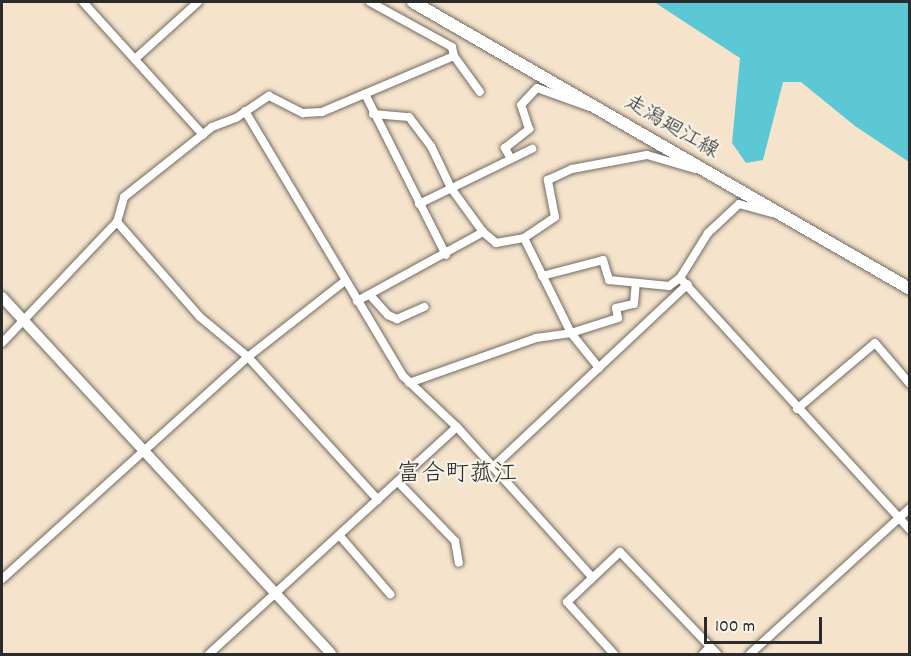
<!DOCTYPE html>
<html>
<head>
<meta charset="utf-8">
<style>
  body { margin:0 }
  #map { position:relative; width:911px; height:656px; overflow:hidden; background:#f5e3cb; font-family:Dekko,"Klee One",sans-serif }
  div>[style] { position:absolute }
  .water>* { inset:0; background:#5cc8d5 }
  .roads { filter:drop-shadow(0 0 2px #726b63) drop-shadow(0 0 2px #726b63) }
  .minor>* { height:8px; margin:-4px; padding:0 4px; transform-origin:4px; border-radius:4px; background:#fff }
  .tertiary>* { height:10px; margin:-5px; padding:0 5px; transform-origin:5px; border-radius:5px; background:#fff }
  .secondary>* { height:12px; margin:-6px; padding:0 6px; transform-origin:6px; border-radius:6px; background:#fff }
  span { translate:-50% -50%; white-space:nowrap; text-align:center; line-height:1.15; -webkit-text-stroke:4.5px #f7f3e8; paint-order:stroke }
  .street-label { font-size:21px; color:#2b2b2b }
  .quarter-label { font-size:24px; color:#2b2b2b }
  .frame { position:absolute; inset:0; border:3px solid #2b2b2b; pointer-events:none }
  .scale { position:absolute; left:704px; top:617px; width:118px; height:27px; box-sizing:border-box; border:3px solid #2b2b2b; border-top:0; padding-left:8px; font-size:18px; line-height:21px; white-space:nowrap; color:#2b2b2b; -webkit-text-stroke:4px #f7f3e8; paint-order:stroke }
</style>
</head>
<body>
<div id="map">
  <div class="water">
    <i style="clip-path:polygon(654px 2px,909px 2px,909px 162px,855px 126px,801px 82px,783px 82px,763px 160px,746px 163px,732px 143px,740px 58px)"></i>
  </div>
  <div class="roads">
    <div class="minor">
      <i style="left:83px;top:2px;width:179px;rotate:47.9deg"></i>
      <i style="left:454px;top:56px;width:44px;rotate:54.2deg"></i>
      <i style="left:135px;top:59px;width:85px;rotate:-42.1deg"></i>
      <i style="left:365px;top:94px;width:180px;rotate:63.3deg"></i>
      <i style="left:245px;top:111px;width:309px;rotate:59.2deg"></i>
      <i style="left:403px;top:376px;width:74px;rotate:43.4deg"></i>
      <i style="left:457px;top:427px;width:200px;rotate:48deg"></i>
      <i style="left:373px;top:114px;width:36px;rotate:5deg"></i>
      <i style="left:409px;top:117px;width:36px;rotate:53deg"></i>
      <i style="left:431px;top:146px;width:47px;rotate:64.5deg"></i>
      <i style="left:451px;top:188px;width:54px;rotate:54deg"></i>
      <i style="left:483px;top:232px;width:17px;rotate:40deg"></i>
      <i style="left:496px;top:243px;width:28px;rotate:-10deg"></i>
      <i style="left:524px;top:238px;width:37px;rotate:-34deg"></i>
      <i style="left:555px;top:217px;width:38px;rotate:-101deg"></i>
      <i style="left:548px;top:180px;width:26px;rotate:-25deg"></i>
      <i style="left:572px;top:169px;width:76px;rotate:-10.6deg"></i>
      <i style="left:647px;top:155px;width:50px;rotate:16.3deg"></i>
      <i style="left:511px;top:159px;width:13px;rotate:-119deg"></i>
      <i style="left:505px;top:148px;width:31px;rotate:-38deg"></i>
      <i style="left:529px;top:129px;width:25px;rotate:-108deg"></i>
      <i style="left:521px;top:105px;width:23px;rotate:-47deg"></i>
      <i style="left:537px;top:88px;width:56px;rotate:19.7deg"></i>
      <i style="left:419px;top:204px;width:126px;rotate:-26deg"></i>
      <i style="left:117px;top:222px;width:126px;rotate:48.9deg"></i>
      <i style="left:200px;top:317px;width:62px;rotate:39.8deg"></i>
      <i style="left:248px;top:357px;width:193px;rotate:47.7deg"></i>
      <i style="left:524px;top:238px;width:106px;rotate:63.7deg"></i>
      <i style="left:571px;top:333px;width:45px;rotate:51.3deg"></i>
      <i style="left:542px;top:276px;width:63px;rotate:-14.7deg"></i>
      <i style="left:603px;top:260px;width:21px;rotate:73deg"></i>
      <i style="left:609px;top:280px;width:60px;rotate:5.7deg"></i>
      <i style="left:669px;top:286px;width:14px;rotate:-36deg"></i>
      <i style="left:680px;top:278px;width:53px;rotate:-58.1deg"></i>
      <i style="left:708px;top:233px;width:42px;rotate:-43.1deg"></i>
      <i style="left:739px;top:204px;width:34px;rotate:15deg"></i>
      <i style="left:680px;top:278px;width:341px;rotate:47.6deg"></i>
      <i style="left:370px;top:295px;width:27px;rotate:48deg"></i>
      <i style="left:388px;top:315px;width:10px;rotate:24deg"></i>
      <i style="left:397px;top:319px;width:30px;rotate:-24deg"></i>
      <i style="left:357px;top:301px;width:144px;rotate:-28.7deg"></i>
      <i style="left:2px;top:343px;width:167px;rotate:-46.5deg"></i>
      <i style="left:117px;top:222px;width:26px;rotate:-74deg"></i>
      <i style="left:124px;top:197px;width:112px;rotate:-38.5deg"></i>
      <i style="left:212px;top:127px;width:26px;rotate:-21deg"></i>
      <i style="left:236px;top:118px;width:40px;rotate:-34deg"></i>
      <i style="left:269px;top:96px;width:38px;rotate:27deg"></i>
      <i style="left:303px;top:113px;width:19px;rotate:-3deg"></i>
      <i style="left:322px;top:112px;width:143px;rotate:-23deg"></i>
      <i style="left:454px;top:56px;width:9px;rotate:-103deg"></i>
      <i style="left:452px;top:47px;width:94px;rotate:-151.2deg"></i>
      <i style="left:409px;top:383px;width:135px;rotate:-19.5deg"></i>
      <i style="left:536px;top:338px;width:35px;rotate:-8deg"></i>
      <i style="left:571px;top:333px;width:49px;rotate:-17.7deg"></i>
      <i style="left:618px;top:318px;width:10px;rotate:-101deg"></i>
      <i style="left:616px;top:308px;width:18px;rotate:-13deg"></i>
      <i style="left:634px;top:304px;width:21px;rotate:-85deg"></i>
      <i style="left:797px;top:409px;width:102px;rotate:-40.2deg"></i>
      <i style="left:875px;top:343px;width:54px;rotate:49.5deg"></i>
      <i style="left:493px;top:467px;width:267px;rotate:-43.2deg"></i>
      <i style="left:398px;top:482px;width:82px;rotate:46deg"></i>
      <i style="left:455px;top:541px;width:22px;rotate:80deg"></i>
      <i style="left:340px;top:536px;width:77px;rotate:49.2deg"></i>
      <i style="left:2px;top:579px;width:331px;rotate:-42.1deg"></i>
      <i style="left:248px;top:357px;width:123px;rotate:-38.1deg"></i>
      <i style="left:209px;top:654px;width:336px;rotate:-42.5deg"></i>
      <i style="left:614px;top:654px;width:70px;rotate:-132.1deg"></i>
      <i style="left:567px;top:602px;width:73px;rotate:-43.3deg"></i>
      <i style="left:620px;top:552px;width:141px;rotate:46.4deg"></i>
      <i style="left:703px;top:654px;width:10px;rotate:-45deg"></i>
      <i style="left:750px;top:654px;width:217px;rotate:-42.4deg"></i>
    </div>
    <div class="tertiary">
      <i style="left:2px;top:297px;width:485px;rotate:47.3deg"></i>
    </div>
    <div class="secondary">
      <i style="left:413px;top:2px;width:574px;rotate:30deg"></i>
    </div>
  </div>
  <div class="street-label">
    <span style="left:671px;top:128px;rotate:30deg">走潟廻江線</span>
  </div>
  <div class="quarter-label">
    <span style="left:457px;top:476px">富合町菰江</span>
  </div>
  <div class="frame"></div>
  <div class="scale">100 m</div>
</div>
</body>
</html>
